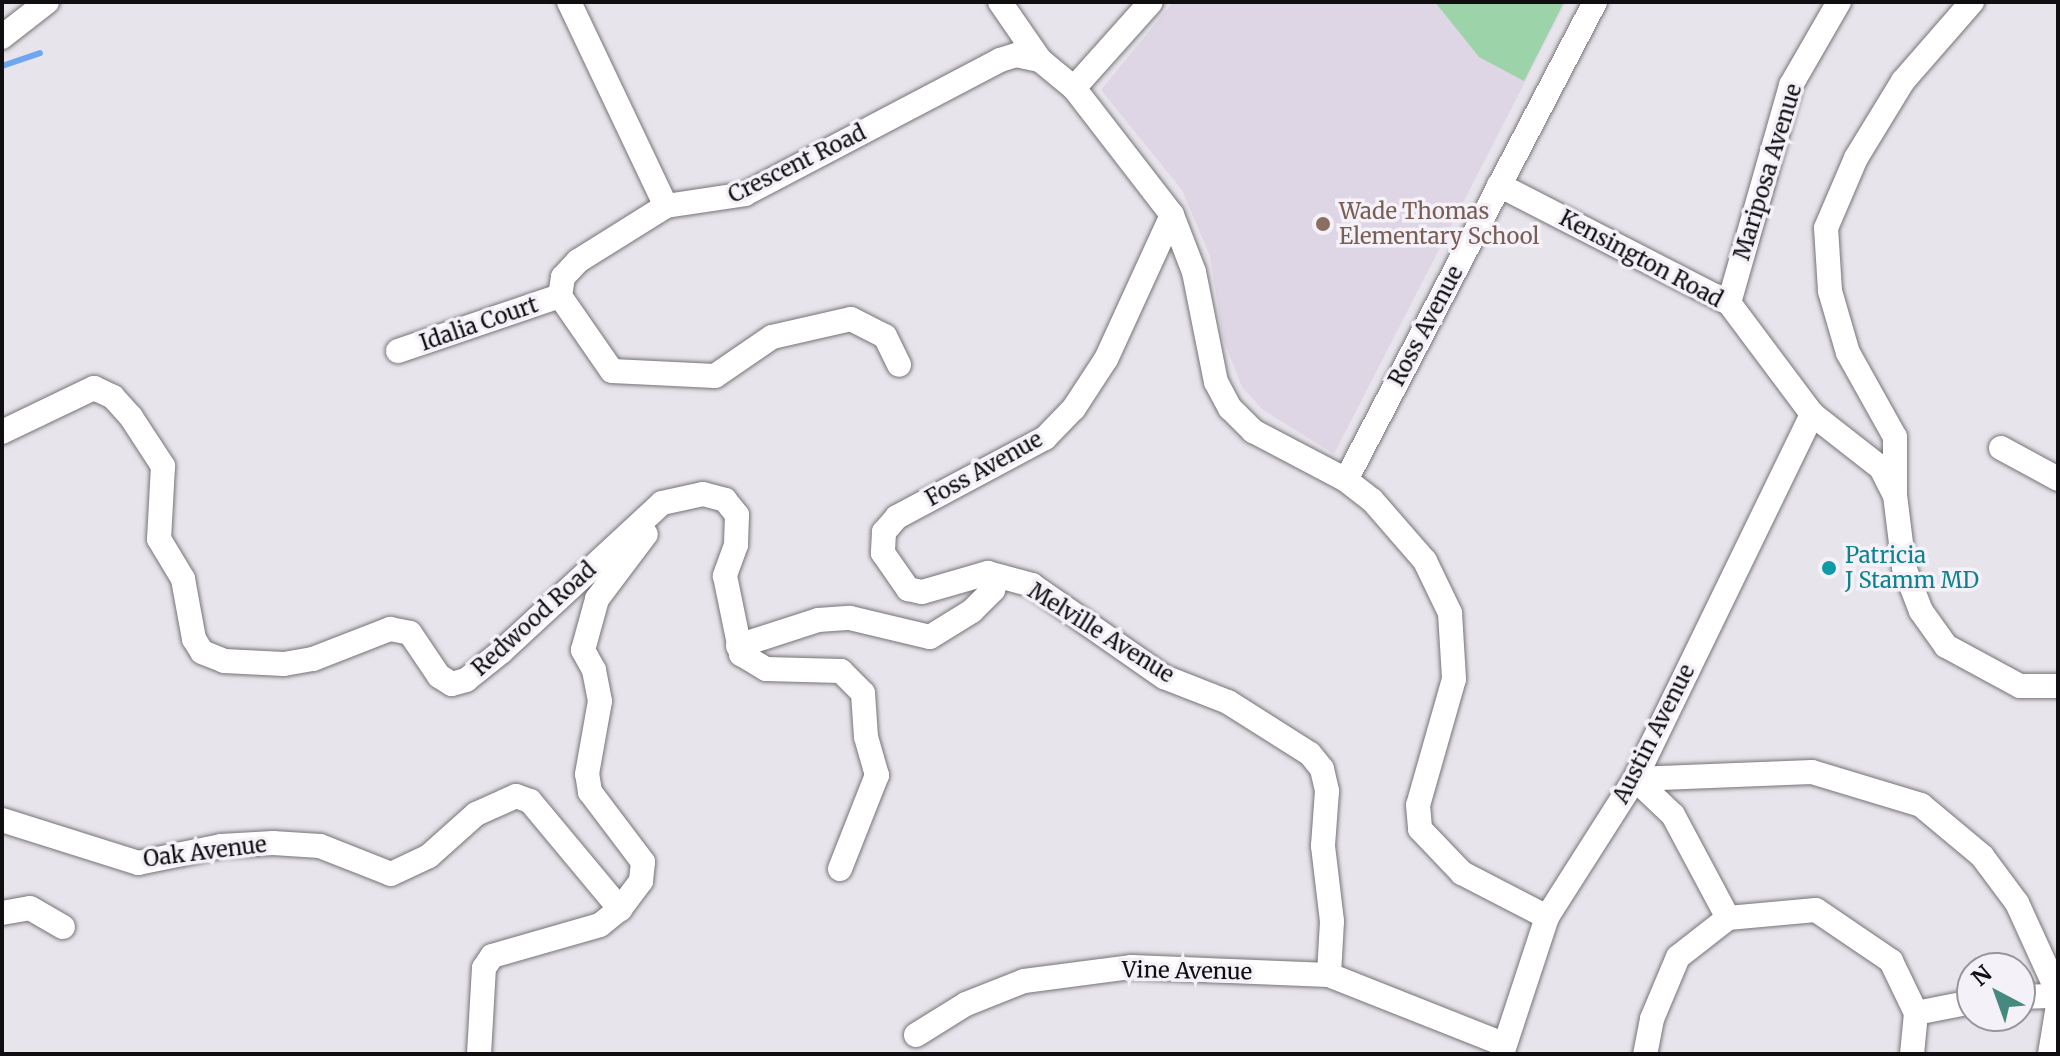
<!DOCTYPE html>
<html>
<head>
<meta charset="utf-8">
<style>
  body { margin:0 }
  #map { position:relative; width:2060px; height:1056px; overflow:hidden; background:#e8e4eb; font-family:Merriweather,serif }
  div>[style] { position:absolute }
  .built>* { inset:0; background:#ded6e4 }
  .green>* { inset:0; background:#9cd3a9 }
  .stream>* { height:6px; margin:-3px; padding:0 3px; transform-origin:3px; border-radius:3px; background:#6ea7ef }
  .roads { filter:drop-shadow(0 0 2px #767379) drop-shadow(0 0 2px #767379) }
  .minor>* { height:24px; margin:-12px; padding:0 12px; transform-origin:12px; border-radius:12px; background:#fff }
  .dots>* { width:22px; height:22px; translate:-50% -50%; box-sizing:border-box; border:4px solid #f5f1f8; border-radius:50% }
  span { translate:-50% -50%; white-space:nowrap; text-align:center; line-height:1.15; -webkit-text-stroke:7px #f5f1f8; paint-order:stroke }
  .street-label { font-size:22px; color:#100e10 }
  .education-label { font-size:22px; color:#785e54 }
  .left { translate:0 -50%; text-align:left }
  .culture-label { font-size:22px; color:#0d838f }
  .frame { position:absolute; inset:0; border:4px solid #100e10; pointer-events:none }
  .north { position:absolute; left:1956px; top:952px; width:80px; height:80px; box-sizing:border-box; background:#f5f1f8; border:2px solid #99969b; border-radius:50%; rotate:319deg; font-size:22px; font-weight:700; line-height:32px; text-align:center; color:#100e10 }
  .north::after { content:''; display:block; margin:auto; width:28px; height:36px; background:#468a7f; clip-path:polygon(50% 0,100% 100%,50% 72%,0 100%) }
</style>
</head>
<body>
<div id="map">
  <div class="built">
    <i style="clip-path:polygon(1173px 2px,1566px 2px,1334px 454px,1263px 410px,1242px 387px,1223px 339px,1210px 256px,1182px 190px,1101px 90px)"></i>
  </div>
  <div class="green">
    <i style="clip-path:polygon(1435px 2px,1564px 2px,1524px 81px,1479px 57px)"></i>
  </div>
  <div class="stream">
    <i style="left:2px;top:66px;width:40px;rotate:-18.9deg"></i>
  </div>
  <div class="roads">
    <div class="minor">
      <i style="left:569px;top:2px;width:226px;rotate:64.6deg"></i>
      <i style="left:666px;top:206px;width:80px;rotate:-8.6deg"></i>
      <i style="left:745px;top:194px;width:288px;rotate:-27.7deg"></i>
      <i style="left:1000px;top:60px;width:17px;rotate:-17deg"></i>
      <i style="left:1016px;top:55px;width:25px;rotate:12deg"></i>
      <i style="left:1000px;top:2px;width:70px;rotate:55.4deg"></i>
      <i style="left:1040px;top:60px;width:44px;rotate:39.5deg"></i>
      <i style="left:1074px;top:88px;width:160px;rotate:52.3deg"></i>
      <i style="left:1172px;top:215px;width:61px;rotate:68.9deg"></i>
      <i style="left:1194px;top:272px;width:112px;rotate:78.7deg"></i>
      <i style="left:1216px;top:382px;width:30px;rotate:62deg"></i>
      <i style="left:1230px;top:408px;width:33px;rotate:45deg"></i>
      <i style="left:1253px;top:431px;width:105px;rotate:27.8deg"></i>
      <i style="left:1346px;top:480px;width:33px;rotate:38deg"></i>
      <i style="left:1372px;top:500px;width:81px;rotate:49deg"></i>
      <i style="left:1425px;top:561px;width:58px;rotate:64.3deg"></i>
      <i style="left:1450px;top:613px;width:66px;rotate:86.5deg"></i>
      <i style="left:1454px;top:679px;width:131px;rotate:105.9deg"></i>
      <i style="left:1418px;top:805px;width:24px;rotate:85deg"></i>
      <i style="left:1420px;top:829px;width:61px;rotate:46.3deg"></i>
      <i style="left:1462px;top:873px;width:96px;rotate:27.4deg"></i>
      <i style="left:2px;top:37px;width:57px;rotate:-37.9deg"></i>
      <i style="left:1074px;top:88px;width:115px;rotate:-48.2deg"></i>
      <i style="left:1499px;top:185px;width:259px;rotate:27.2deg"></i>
      <i style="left:1729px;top:303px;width:139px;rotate:53.2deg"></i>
      <i style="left:1812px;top:414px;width:88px;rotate:38deg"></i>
      <i style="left:1881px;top:468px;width:30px;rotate:63deg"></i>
      <i style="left:1895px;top:495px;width:73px;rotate:82.9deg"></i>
      <i style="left:1904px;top:567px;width:47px;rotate:68.9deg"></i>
      <i style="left:1921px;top:611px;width:43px;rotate:54.5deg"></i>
      <i style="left:1946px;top:646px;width:84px;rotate:28.4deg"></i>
      <i style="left:2020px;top:686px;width:38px"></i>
      <i style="left:666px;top:206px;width:104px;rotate:148deg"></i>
      <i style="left:578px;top:261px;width:22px;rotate:133deg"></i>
      <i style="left:563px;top:277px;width:19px;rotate:99deg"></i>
      <i style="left:560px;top:296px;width:91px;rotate:55.3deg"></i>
      <i style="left:612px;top:371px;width:103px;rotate:2.8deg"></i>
      <i style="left:715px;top:376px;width:69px;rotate:-34.4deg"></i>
      <i style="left:772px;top:337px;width:81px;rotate:-12.8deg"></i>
      <i style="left:851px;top:319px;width:38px;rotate:27deg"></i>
      <i style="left:885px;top:336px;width:32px;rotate:64deg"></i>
      <i style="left:1172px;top:215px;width:158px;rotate:114.6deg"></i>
      <i style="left:1106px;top:359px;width:59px;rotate:123.1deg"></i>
      <i style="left:1074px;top:408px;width:42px;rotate:134deg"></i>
      <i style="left:1045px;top:438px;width:168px;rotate:151.9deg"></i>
      <i style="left:897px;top:517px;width:20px;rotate:131deg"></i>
      <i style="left:884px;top:532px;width:21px;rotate:93deg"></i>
      <i style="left:883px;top:553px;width:44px;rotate:55.2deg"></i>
      <i style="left:908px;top:589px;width:14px;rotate:12deg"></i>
      <i style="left:922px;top:592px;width:69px;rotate:-16.1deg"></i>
      <i style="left:988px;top:573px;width:46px;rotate:15.3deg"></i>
      <i style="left:1032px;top:585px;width:161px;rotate:34.9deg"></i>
      <i style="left:1164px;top:677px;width:69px;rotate:21.3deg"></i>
      <i style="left:1228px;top:702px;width:97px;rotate:32.4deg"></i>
      <i style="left:1310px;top:754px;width:19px;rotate:51deg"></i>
      <i style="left:1322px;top:769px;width:23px;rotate:77deg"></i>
      <i style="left:1327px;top:791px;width:55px;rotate:94.2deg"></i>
      <i style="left:1323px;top:846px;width:76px;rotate:83.2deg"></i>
      <i style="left:1332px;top:921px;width:54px;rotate:93.2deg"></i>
      <i style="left:1729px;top:303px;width:227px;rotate:-74.1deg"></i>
      <i style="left:1791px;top:85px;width:96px;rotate:-60deg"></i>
      <i style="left:398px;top:351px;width:171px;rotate:-18.8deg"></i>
      <i style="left:2px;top:432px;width:102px;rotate:-25.6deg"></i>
      <i style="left:94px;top:388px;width:21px;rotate:25deg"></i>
      <i style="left:113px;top:397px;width:27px;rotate:48deg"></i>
      <i style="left:131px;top:417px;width:59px;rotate:56.9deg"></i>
      <i style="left:163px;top:466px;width:73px;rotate:93.1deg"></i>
      <i style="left:159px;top:539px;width:47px;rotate:59deg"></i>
      <i style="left:183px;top:579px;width:61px;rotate:79.6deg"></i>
      <i style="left:194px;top:639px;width:15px;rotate:58deg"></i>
      <i style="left:202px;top:652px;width:24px;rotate:22deg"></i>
      <i style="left:224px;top:661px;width:60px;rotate:2.9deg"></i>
      <i style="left:284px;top:664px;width:29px;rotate:-10deg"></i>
      <i style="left:313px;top:659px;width:83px;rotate:-21.3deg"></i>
      <i style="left:390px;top:629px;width:20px;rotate:11deg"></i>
      <i style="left:410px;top:633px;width:52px;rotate:56deg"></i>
      <i style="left:439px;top:676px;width:15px;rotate:32deg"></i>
      <i style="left:452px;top:684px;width:15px;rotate:-16deg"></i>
      <i style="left:466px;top:680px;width:45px;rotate:-38.7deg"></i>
      <i style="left:501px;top:652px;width:219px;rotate:-42.8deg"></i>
      <i style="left:662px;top:503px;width:42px;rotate:-12.4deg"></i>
      <i style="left:703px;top:494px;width:23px;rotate:15deg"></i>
      <i style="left:725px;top:500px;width:19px;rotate:51deg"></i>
      <i style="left:737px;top:515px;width:30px;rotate:92deg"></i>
      <i style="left:736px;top:545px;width:33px;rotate:110deg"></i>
      <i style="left:725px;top:576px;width:80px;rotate:78.4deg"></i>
      <i style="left:741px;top:654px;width:29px;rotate:31deg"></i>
      <i style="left:766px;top:669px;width:75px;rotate:1.5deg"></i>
      <i style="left:841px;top:671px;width:31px;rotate:45deg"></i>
      <i style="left:863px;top:693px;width:44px;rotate:86.1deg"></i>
      <i style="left:866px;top:737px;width:40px;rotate:74deg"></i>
      <i style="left:877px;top:775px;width:101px;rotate:111.5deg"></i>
      <i style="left:2001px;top:448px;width:65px;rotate:28.5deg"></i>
      <i style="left:1346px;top:480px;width:539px;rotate:-62.48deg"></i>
      <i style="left:1895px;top:495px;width:58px;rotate:-90deg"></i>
      <i style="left:1895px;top:437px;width:96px;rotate:-119.2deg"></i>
      <i style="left:1848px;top:353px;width:65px;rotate:-106.2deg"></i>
      <i style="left:1830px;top:291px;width:63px;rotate:-93.6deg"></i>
      <i style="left:1826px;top:228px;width:76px;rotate:-66.8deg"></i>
      <i style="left:1856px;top:158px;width:90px;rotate:-58.6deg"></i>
      <i style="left:1903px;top:81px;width:105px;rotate:-48.9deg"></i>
      <i style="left:738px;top:646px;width:84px;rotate:-18deg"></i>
      <i style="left:818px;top:620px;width:32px;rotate:-4deg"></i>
      <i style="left:850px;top:618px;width:82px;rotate:13.4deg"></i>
      <i style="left:930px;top:637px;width:49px;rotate:-31.8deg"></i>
      <i style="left:972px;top:611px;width:30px;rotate:-45deg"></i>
      <i style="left:993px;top:590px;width:13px;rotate:-72deg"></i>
      <i style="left:1635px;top:779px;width:177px;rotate:-2.3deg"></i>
      <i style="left:1812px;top:772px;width:114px;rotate:16.8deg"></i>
      <i style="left:1921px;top:805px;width:80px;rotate:39.9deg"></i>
      <i style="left:1982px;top:856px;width:59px;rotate:53.3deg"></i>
      <i style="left:2017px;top:903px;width:99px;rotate:65.5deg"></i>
      <i style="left:1635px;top:779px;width:52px;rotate:43.5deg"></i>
      <i style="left:1673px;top:815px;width:117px;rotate:61.9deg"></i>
      <i style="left:1728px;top:918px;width:63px;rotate:142deg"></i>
      <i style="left:1678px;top:957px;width:67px;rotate:112.8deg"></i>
      <i style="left:1652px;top:1019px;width:36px;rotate:101deg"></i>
      <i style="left:2px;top:820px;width:143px;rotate:17.5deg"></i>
      <i style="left:138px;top:863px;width:85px;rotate:-11.6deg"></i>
      <i style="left:221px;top:846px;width:52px;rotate:-3.3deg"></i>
      <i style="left:273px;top:843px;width:47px;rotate:3.7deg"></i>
      <i style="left:320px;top:846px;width:76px;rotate:21.5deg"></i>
      <i style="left:391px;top:874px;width:42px;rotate:-25.3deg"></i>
      <i style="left:429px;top:856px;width:63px;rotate:-41.8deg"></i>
      <i style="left:476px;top:814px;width:44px;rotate:-24.2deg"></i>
      <i style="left:516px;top:796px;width:15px;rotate:20deg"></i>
      <i style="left:530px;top:801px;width:141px;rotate:50.2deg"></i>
      <i style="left:2px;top:913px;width:28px;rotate:-10deg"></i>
      <i style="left:30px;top:908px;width:38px;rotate:30deg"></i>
      <i style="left:1728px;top:918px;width:88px;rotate:-5.2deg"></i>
      <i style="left:1816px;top:910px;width:91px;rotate:34.2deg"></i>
      <i style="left:1891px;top:961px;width:58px;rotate:64.3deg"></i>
      <i style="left:2020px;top:997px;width:38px;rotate:-2deg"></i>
      <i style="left:916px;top:1035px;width:59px;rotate:-31.8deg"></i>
      <i style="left:966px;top:1004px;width:62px;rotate:-21.6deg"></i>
      <i style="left:1024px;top:981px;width:109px;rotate:-7.4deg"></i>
      <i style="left:1132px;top:967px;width:197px;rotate:2.3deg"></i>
      <i style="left:1329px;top:975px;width:187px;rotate:21.6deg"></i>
      <i style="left:479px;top:1054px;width:86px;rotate:-86.7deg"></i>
      <i style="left:484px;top:968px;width:14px;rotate:-56deg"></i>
      <i style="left:492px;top:956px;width:112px;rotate:-16deg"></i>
      <i style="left:600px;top:925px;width:26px;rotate:-39deg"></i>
      <i style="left:620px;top:909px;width:35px;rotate:-53deg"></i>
      <i style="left:641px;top:881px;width:19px;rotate:-84deg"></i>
      <i style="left:643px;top:862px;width:88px;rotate:-127.1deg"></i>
      <i style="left:590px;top:792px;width:18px;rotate:-99deg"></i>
      <i style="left:587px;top:774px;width:74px;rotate:-79.9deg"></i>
      <i style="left:600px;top:701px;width:32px;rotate:-101deg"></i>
      <i style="left:594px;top:670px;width:23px;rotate:-119deg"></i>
      <i style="left:583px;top:650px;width:53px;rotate:-74.6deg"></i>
      <i style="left:597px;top:599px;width:81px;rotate:-53deg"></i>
      <i style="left:1502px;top:1054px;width:144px;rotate:-71.8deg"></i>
      <i style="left:1547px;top:917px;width:164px;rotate:-57.5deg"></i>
      <i style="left:1635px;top:779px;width:406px;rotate:-64.1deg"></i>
      <i style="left:1912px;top:1054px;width:41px;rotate:-84.4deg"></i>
      <i style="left:1916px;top:1013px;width:57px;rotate:-11.1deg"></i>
      <i style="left:2050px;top:1054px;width:50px;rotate:-80.7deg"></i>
    </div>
  </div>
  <div class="dots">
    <i style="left:1323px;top:224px;background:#8d6e63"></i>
    <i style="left:1829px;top:568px;background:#0f9aa8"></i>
  </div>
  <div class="street-label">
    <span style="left:797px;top:164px;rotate:-26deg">Crescent Road</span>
    <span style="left:1768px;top:172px;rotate:-73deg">Mariposa Avenue</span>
    <span style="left:1641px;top:259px;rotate:28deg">Kensington Road</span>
    <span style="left:479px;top:324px;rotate:-19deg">Idalia Court</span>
    <span style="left:1426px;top:326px;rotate:-62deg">Ross Avenue</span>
    <span style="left:984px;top:469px;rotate:-29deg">Foss Avenue</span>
    <span style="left:534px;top:619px;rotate:-42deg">Redwood Road</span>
    <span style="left:1101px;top:633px;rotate:32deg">Melville Avenue</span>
    <span style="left:1654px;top:734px;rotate:-63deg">Austin Avenue</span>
    <span style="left:205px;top:852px;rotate:-7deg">Oak Avenue</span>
    <span style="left:1187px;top:971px;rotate:1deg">Vine Avenue</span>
  </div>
  <div class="education-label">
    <span class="left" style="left:1339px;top:224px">Wade Thomas<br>Elementary School</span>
  </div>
  <div class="culture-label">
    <span class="left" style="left:1845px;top:568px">Patricia<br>J Stamm MD</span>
  </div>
  <div class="frame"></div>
  <div class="north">N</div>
</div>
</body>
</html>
